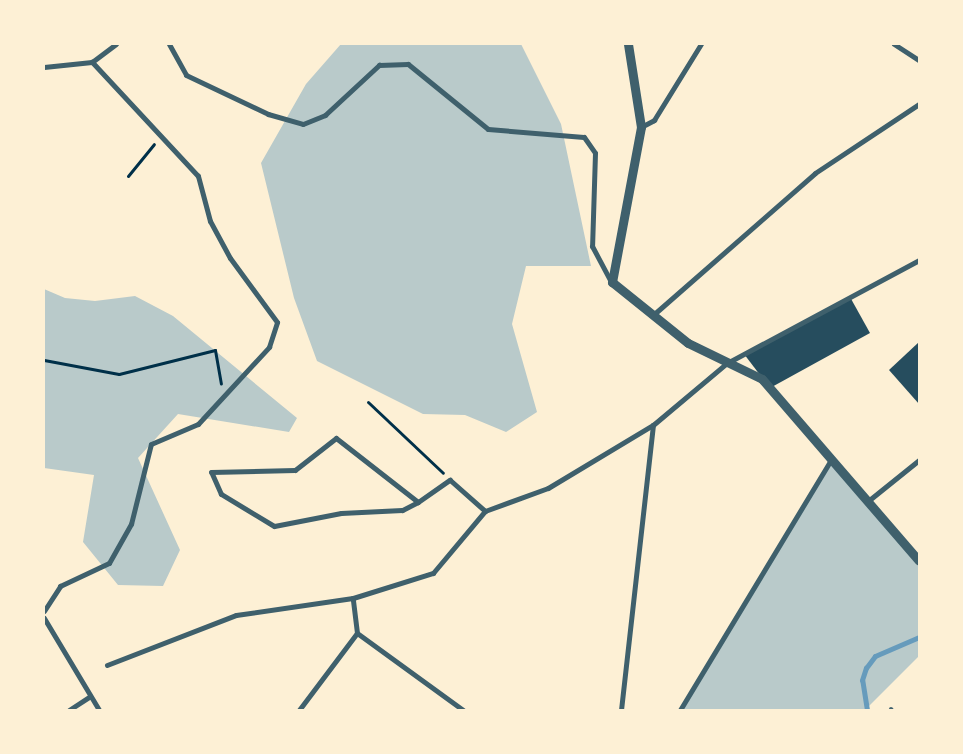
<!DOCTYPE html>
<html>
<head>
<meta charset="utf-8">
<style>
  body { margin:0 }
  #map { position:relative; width:963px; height:754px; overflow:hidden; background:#fdf0d5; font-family:"DM Sans",sans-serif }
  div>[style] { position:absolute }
  .green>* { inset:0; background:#b9caca }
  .stream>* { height:5px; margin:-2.5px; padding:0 2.5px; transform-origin:2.5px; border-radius:2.5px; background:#669bbc }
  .building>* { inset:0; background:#264d5e }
  .path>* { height:3px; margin:-1.5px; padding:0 1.5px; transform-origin:1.5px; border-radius:1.5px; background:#003049 }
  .service>* { height:4px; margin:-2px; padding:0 2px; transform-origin:2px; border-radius:2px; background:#3f606c }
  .minor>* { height:5px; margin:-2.5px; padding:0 2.5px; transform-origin:2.5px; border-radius:2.5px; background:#3f606c }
  .tertiary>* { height:9px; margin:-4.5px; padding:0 4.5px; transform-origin:4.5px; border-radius:4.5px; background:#3f606c }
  span { translate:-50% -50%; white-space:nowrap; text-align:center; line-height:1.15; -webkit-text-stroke:4px #fdf0d5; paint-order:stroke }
  .frame { position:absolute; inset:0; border:45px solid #fdf0d5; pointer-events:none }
</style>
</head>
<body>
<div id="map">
  <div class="green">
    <i style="clip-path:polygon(341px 44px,521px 44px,561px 124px,591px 266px,526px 266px,512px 324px,537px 412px,506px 432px,465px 415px,423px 414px,317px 361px,294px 298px,261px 163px,306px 84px)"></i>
    <i style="clip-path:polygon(44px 289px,65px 298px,95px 301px,135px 296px,173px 316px,297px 418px,289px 432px,178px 414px,138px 458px,180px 550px,163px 586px,118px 585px,83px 542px,94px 475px,44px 468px)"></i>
    <i style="clip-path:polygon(833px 457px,919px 557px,919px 656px,865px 710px,680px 710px)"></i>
  </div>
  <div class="stream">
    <i style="left:867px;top:710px;width:30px;rotate:-99deg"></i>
    <i style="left:862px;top:680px;width:13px;rotate:-72deg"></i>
    <i style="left:866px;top:668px;width:15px;rotate:-53deg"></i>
    <i style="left:875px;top:656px;width:48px;rotate:-23.4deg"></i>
  </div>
  <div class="building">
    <i style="clip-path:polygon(850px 297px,870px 333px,770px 388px,744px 354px)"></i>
    <i style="clip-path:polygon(919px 342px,919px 404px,889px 370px)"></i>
  </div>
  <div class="path">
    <i style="left:128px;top:176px;width:41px;rotate:-50.9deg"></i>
    <i style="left:44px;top:360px;width:76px;rotate:10.6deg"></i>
    <i style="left:119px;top:374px;width:99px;rotate:-14deg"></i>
    <i style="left:215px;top:350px;width:34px;rotate:80deg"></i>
    <i style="left:368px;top:402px;width:103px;rotate:43.4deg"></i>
  </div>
  <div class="service">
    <i style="left:891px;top:709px;width:1px;rotate:45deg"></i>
  </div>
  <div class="minor">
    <i style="left:169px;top:44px;width:35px;rotate:61deg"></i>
    <i style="left:186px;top:75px;width:91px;rotate:25.4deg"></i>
    <i style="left:268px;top:114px;width:36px;rotate:16deg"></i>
    <i style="left:303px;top:124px;width:24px;rotate:-22deg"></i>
    <i style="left:325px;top:115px;width:74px;rotate:-42.8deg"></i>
    <i style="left:379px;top:65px;width:29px;rotate:-2deg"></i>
    <i style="left:408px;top:64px;width:103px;rotate:39.1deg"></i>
    <i style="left:488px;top:129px;width:96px;rotate:4.8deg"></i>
    <i style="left:584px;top:137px;width:19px;rotate:55deg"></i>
    <i style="left:595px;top:153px;width:93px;rotate:91.8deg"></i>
    <i style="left:592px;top:246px;width:40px;rotate:62deg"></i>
    <i style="left:894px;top:44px;width:30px;rotate:33deg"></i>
    <i style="left:44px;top:67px;width:48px;rotate:-5.9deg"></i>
    <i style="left:92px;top:62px;width:30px;rotate:-37deg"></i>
    <i style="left:641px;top:127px;width:15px;rotate:-28deg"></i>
    <i style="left:654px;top:120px;width:89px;rotate:-58.3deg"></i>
    <i style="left:653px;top:315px;width:215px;rotate:-41.2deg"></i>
    <i style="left:815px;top:173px;width:125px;rotate:-33.6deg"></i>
    <i style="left:868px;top:501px;width:65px;rotate:-38.8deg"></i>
    <i style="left:418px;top:502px;width:18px;rotate:153deg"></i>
    <i style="left:402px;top:510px;width:61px;rotate:177.2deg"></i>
    <i style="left:341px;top:513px;width:68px;rotate:169deg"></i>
    <i style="left:274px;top:526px;width:62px;rotate:-148.9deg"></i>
    <i style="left:221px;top:494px;width:24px;rotate:-114deg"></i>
    <i style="left:211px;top:472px;width:84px;rotate:-1.4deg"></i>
    <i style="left:295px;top:470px;width:52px;rotate:-38deg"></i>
    <i style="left:336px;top:438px;width:104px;rotate:38deg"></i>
    <i style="left:418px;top:502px;width:39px;rotate:-35deg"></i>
    <i style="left:450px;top:480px;width:47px;rotate:41.5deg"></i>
    <i style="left:44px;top:611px;width:30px;rotate:-57deg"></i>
    <i style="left:60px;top:586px;width:54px;rotate:-25.1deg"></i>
    <i style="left:109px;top:563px;width:45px;rotate:-60.6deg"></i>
    <i style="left:131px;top:524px;width:82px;rotate:-76deg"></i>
    <i style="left:151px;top:444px;width:51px;rotate:-23.1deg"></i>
    <i style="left:198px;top:424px;width:105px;rotate:-47.3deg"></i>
    <i style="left:269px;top:347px;width:26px;rotate:-72deg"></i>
    <i style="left:277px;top:322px;width:79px;rotate:-126.3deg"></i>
    <i style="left:230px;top:258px;width:42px;rotate:-118.4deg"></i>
    <i style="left:210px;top:221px;width:47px;rotate:-104.9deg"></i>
    <i style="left:198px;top:176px;width:156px;rotate:-132.9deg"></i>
    <i style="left:44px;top:618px;width:107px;rotate:59.1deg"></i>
    <i style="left:357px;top:633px;width:131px;rotate:36deg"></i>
    <i style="left:107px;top:665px;width:138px;rotate:-21.2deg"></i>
    <i style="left:236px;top:615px;width:118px;rotate:-8.3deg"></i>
    <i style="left:353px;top:598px;width:84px;rotate:-17.4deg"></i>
    <i style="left:433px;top:573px;width:81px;rotate:-50deg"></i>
    <i style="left:485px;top:511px;width:67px;rotate:-20.1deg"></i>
    <i style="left:548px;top:488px;width:122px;rotate:-31deg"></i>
    <i style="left:653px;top:425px;width:97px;rotate:-40deg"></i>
    <i style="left:727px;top:363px;width:218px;rotate:-28.2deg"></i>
    <i style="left:69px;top:710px;width:24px;rotate:-33deg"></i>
    <i style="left:299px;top:710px;width:96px;rotate:-53deg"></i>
    <i style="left:357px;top:633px;width:35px;rotate:-97deg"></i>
    <i style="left:621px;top:710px;width:287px;rotate:-83.6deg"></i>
    <i style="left:680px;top:710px;width:292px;rotate:-58.9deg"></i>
  </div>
  <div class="tertiary">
    <i style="left:628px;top:44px;width:84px;rotate:81.1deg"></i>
    <i style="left:641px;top:127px;width:158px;rotate:100.6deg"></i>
    <i style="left:612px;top:282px;width:97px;rotate:38.8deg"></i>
    <i style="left:688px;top:343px;width:82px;rotate:25.9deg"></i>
    <i style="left:762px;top:379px;width:240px;rotate:49.2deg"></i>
  </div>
  <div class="frame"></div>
</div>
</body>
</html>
